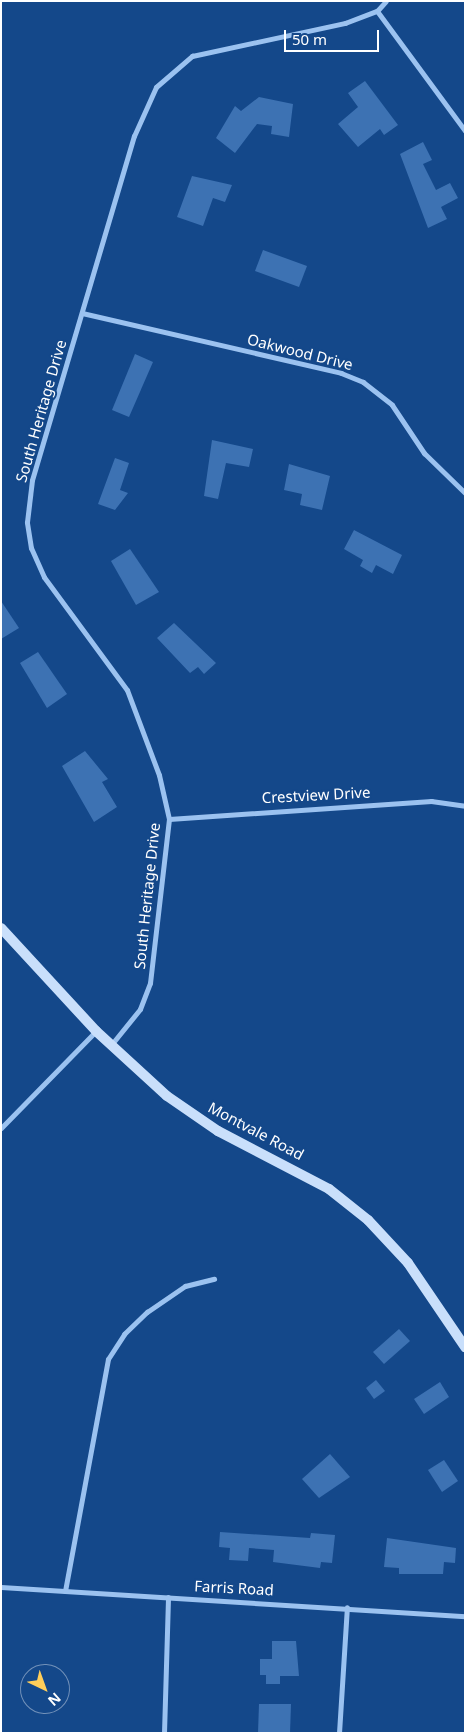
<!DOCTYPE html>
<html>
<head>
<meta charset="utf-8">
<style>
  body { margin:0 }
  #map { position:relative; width:466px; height:1734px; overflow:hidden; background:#14488a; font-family:"Noto Sans",sans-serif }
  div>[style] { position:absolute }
  .building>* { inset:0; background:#3d72b3 }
  .minor>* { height:5px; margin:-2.5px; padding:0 2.5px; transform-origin:2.5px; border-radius:2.5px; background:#9bc2f0 }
  .secondary>* { height:10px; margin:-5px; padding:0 5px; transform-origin:5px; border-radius:5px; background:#c9dffb }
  span { translate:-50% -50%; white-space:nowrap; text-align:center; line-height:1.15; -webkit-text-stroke:4px #14488a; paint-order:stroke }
  .street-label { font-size:15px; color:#fff }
  .frame { position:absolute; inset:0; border:2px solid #fff; pointer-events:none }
  .north { position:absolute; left:20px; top:1664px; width:50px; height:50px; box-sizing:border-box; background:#14488a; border:1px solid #7291b9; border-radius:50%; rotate:138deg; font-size:14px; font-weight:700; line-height:20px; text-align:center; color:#fff }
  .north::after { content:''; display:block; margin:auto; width:18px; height:22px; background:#ffce5a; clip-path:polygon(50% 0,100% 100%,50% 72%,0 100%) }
  .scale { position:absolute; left:284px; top:30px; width:95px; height:22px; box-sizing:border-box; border:2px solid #fff; border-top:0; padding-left:6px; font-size:15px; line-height:18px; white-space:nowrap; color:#fff; -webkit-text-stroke:4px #14488a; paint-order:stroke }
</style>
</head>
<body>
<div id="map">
  <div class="building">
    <i style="clip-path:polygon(365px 81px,398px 125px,384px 135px,380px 129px,358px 147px,338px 124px,358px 107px,348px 93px)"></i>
    <i style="clip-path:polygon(259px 97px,293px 104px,289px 137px,271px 134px,272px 126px,257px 124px,235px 153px,216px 138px,235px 106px,241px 111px)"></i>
    <i style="clip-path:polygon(423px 142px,432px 160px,423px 164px,436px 190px,450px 183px,458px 198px,441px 207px,447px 219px,428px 228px,400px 154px)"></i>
    <i style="clip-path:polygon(192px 176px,232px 185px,225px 202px,213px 198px,203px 226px,177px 217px)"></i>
    <i style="clip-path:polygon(263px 250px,307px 266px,299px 287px,255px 271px)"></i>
    <i style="clip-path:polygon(135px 354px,153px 362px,129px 417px,112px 410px)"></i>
    <i style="clip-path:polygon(212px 440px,253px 449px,249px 467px,226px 463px,218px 499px,204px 496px)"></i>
    <i style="clip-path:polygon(115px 458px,129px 463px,120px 490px,128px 493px,115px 510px,98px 504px)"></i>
    <i style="clip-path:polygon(289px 464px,330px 476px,322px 510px,300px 505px,302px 494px,284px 490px)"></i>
    <i style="clip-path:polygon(354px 530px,402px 555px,393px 574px,376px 565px,372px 573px,360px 566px,363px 560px,344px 549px)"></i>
    <i style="clip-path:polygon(130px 549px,159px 592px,136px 605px,111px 561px)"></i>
    <i style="clip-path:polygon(1px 601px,19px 628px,1px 639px)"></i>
    <i style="clip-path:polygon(174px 623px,216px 663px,204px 674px,198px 667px,190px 673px,157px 638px)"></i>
    <i style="clip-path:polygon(38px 652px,67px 694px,47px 708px,20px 663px)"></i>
    <i style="clip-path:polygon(85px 751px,108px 779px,102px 782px,117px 807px,94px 822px,62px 766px)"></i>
    <i style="clip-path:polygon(399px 1329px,410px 1341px,384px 1364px,373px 1352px)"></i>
    <i style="clip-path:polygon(376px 1380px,385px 1391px,374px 1399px,366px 1388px)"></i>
    <i style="clip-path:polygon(440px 1382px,449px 1397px,424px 1414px,414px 1399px)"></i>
    <i style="clip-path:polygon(330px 1454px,350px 1477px,319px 1498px,302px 1479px)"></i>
    <i style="clip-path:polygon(444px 1460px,458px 1481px,442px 1492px,428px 1470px)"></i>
    <i style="clip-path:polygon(220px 1532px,310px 1538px,311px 1533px,335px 1535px,332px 1563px,321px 1562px,320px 1568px,273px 1562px,274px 1550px,249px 1548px,248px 1561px,229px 1560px,230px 1548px,219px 1547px)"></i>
    <i style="clip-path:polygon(387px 1538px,456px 1548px,455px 1563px,444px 1562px,443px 1574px,399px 1574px,399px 1568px,384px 1567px)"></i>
    <i style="clip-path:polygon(272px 1641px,296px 1641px,299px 1676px,280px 1676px,280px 1684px,266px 1684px,266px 1675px,260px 1675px,260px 1659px,272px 1659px)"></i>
    <i style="clip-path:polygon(259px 1704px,291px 1704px,290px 1733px,258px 1733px)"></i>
  </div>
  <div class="minor">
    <i style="left:377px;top:11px;width:149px;rotate:53.7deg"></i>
    <i style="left:82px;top:313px;width:266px;rotate:13deg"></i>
    <i style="left:341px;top:373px;width:24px;rotate:22deg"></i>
    <i style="left:363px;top:382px;width:37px;rotate:38deg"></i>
    <i style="left:392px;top:405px;width:58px;rotate:56.3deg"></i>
    <i style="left:424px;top:453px;width:57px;rotate:44.3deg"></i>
    <i style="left:169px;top:819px;width:263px;rotate:-3.9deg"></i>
    <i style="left:431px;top:801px;width:34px;rotate:8deg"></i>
    <i style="left:111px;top:1045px;width:46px;rotate:-51.1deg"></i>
    <i style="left:140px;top:1009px;width:28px;rotate:-69deg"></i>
    <i style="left:150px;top:983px;width:165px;rotate:-83.4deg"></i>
    <i style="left:169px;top:819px;width:45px;rotate:-102.8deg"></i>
    <i style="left:159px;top:775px;width:91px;rotate:-110.6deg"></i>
    <i style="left:127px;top:690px;width:140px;rotate:-126.3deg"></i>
    <i style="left:44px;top:577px;width:32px;rotate:-114deg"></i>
    <i style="left:31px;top:548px;width:26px;rotate:-99deg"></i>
    <i style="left:27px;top:522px;width:42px;rotate:-83.2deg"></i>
    <i style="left:32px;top:480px;width:359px;rotate:-73.5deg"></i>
    <i style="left:134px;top:136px;width:54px;rotate:-65.8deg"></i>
    <i style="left:156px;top:87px;width:48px;rotate:-40.7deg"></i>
    <i style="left:192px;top:56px;width:157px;rotate:-12.2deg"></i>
    <i style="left:345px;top:23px;width:34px;rotate:-21deg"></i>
    <i style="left:377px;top:11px;width:13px;rotate:-48deg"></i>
    <i style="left:1px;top:1128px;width:136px;rotate:-45.6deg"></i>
    <i style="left:1px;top:1587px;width:465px;rotate:3.6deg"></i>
    <i style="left:65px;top:1591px;width:236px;rotate:-79.5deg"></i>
    <i style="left:108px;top:1359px;width:30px;rotate:-57deg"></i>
    <i style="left:124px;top:1334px;width:32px;rotate:-44deg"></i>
    <i style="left:147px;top:1312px;width:46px;rotate:-34.4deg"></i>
    <i style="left:185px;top:1286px;width:30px;rotate:-14deg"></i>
    <i style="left:164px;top:1733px;width:136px;rotate:-88.3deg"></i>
    <i style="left:339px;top:1733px;width:126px;rotate:-86.4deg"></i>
  </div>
  <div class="secondary">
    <i style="left:1px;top:928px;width:140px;rotate:47.3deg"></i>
    <i style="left:96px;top:1031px;width:96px;rotate:42.5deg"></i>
    <i style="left:167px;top:1096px;width:62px;rotate:34.5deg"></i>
    <i style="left:218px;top:1131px;width:125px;rotate:27.6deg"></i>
    <i style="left:329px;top:1189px;width:50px;rotate:38.5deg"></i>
    <i style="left:368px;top:1220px;width:59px;rotate:47.1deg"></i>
    <i style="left:408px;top:1263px;width:102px;rotate:55.8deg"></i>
  </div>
  <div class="street-label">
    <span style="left:300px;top:352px;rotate:14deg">Oakwood Drive</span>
    <span style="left:41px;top:411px;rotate:-74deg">South Heritage Drive</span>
    <span style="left:316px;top:795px;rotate:-3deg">Crestview Drive</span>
    <span style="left:147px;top:896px;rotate:-84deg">South Heritage Drive</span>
    <span style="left:256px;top:1131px;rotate:28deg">Montvale Road</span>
    <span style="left:234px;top:1588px;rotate:3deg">Farris Road</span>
  </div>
  <div class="frame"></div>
  <div class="north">N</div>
  <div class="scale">50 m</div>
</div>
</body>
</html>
